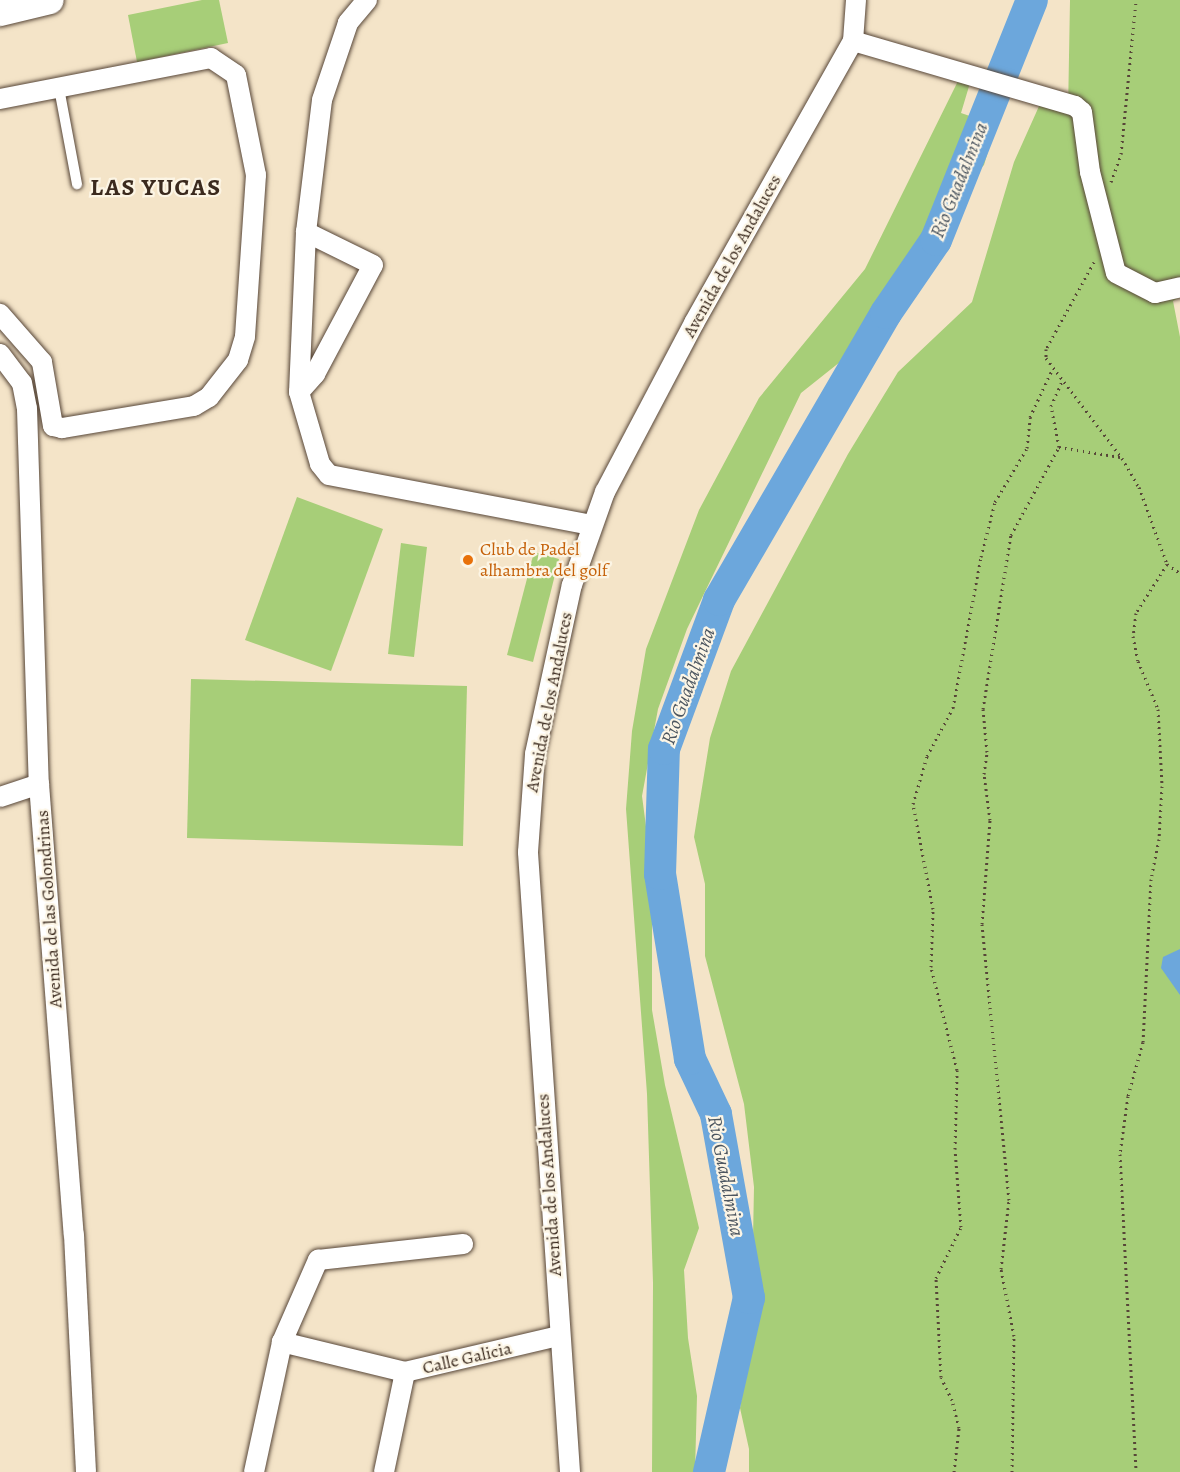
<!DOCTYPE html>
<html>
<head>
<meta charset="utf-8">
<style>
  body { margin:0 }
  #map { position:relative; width:1180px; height:1472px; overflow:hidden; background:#f4e4c8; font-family:Alegreya,serif }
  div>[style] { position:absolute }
  .green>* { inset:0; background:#a7ce78 }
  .water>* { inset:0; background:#6ca7dc }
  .river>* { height:32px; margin:-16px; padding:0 16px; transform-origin:16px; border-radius:16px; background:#6ca7dc }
  .path>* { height:3px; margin-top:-1.5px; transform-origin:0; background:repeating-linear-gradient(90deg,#574638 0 1.5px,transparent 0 6px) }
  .roads { filter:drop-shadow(0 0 2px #574638) drop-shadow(0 0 2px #574638) }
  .lane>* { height:10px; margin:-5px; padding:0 5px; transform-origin:5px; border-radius:5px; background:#fff }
  .street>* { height:20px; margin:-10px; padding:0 10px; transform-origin:10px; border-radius:10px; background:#fff }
  .secondary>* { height:28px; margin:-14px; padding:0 14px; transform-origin:14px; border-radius:14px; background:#fff }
  .dots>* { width:16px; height:16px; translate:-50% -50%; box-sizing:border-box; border:3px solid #fcf5e5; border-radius:50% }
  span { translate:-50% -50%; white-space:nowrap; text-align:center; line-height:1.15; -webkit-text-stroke:4.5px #fcf5e5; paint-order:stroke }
  .street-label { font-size:18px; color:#3b2a1e }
  .food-label { font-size:18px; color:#c56008 }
  .left { translate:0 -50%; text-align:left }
  .water-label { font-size:20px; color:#4c5660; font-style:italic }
  .district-label { font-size:24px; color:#3b2a1e; font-weight:700; letter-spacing:1.5px }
</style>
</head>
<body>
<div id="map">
  <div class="green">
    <i style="clip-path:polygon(202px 0,219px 0,228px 43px,137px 62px,128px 15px)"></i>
    <i style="clip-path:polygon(1070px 0,1180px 0,1180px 297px,1173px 301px,1180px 337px,1180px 1472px,749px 1472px,749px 1449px,740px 1408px,751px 1341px,754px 1187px,744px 1104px,705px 956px,705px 884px,694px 837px,710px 738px,731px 671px,848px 454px,898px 372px,972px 302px,1014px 162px,1040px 104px,1068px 112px)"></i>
    <i style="clip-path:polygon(958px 81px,970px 83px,961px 113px,996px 125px,984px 165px,932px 220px,904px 291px,884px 327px,801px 393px,687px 629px,658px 709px,642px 796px,652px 872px,652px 1010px,665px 1085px,699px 1228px,684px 1270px,688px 1338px,697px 1396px,695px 1472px,652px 1472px,653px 1283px,647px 1094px,626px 809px,632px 731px,646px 649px,699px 510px,759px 398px,865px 269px)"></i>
    <i style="clip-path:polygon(297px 497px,383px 529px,331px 671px,245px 640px)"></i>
    <i style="clip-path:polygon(401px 543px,427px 547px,414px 657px,388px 654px)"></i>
    <i style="clip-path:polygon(534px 552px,559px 559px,533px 662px,507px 655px)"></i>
    <i style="clip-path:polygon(191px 679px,467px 686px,463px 846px,187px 838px)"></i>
  </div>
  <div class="water">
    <i style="clip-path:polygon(1180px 949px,1180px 995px,1161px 968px,1163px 957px)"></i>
  </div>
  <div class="river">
    <i style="left:709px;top:1472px;width:179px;rotate:-77.1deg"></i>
    <i style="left:749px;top:1298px;width:187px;rotate:-100.2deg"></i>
    <i style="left:716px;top:1114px;width:61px;rotate:-115.3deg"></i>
    <i style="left:690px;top:1059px;width:187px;rotate:-99.2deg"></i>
    <i style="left:660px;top:874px;width:125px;rotate:-88.2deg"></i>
    <i style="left:664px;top:749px;width:159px;rotate:-69.7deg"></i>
    <i style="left:719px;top:600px;width:332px;rotate:-59.8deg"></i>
    <i style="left:886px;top:313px;width:88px;rotate:-55.6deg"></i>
    <i style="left:936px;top:240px;width:258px;rotate:-68.2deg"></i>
  </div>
  <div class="path">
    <i style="left:1111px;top:182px;width:30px;rotate:-70deg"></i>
    <i style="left:1121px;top:154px;width:155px;rotate:-84.4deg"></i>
    <i style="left:1094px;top:262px;width:99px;rotate:118.9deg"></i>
    <i style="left:1046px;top:349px;width:9px;rotate:90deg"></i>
    <i style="left:1046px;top:358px;width:126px;rotate:52.8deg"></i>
    <i style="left:1122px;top:458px;width:34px;rotate:60deg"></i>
    <i style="left:1139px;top:487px;width:82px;rotate:70deg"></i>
    <i style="left:1167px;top:564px;width:58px;rotate:122.3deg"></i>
    <i style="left:1136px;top:613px;width:23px;rotate:97deg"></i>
    <i style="left:1133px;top:636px;width:25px;rotate:79deg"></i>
    <i style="left:1138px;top:661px;width:52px;rotate:67.4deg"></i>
    <i style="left:1158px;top:709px;width:77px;rotate:87deg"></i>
    <i style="left:1162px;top:786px;width:53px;rotate:93.2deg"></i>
    <i style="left:1159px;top:839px;width:41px;rotate:101.3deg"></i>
    <i style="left:1151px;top:879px;width:163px;rotate:92.8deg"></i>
    <i style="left:1143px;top:1042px;width:56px;rotate:105.5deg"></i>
    <i style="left:1128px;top:1096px;width:59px;rotate:97.9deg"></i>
    <i style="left:1120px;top:1154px;width:318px;rotate:87.1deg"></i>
    <i style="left:1059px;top:447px;width:62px;rotate:9.3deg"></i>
    <i style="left:1167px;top:564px;width:16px;rotate:35deg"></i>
    <i style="left:954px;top:1472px;width:44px;rotate:-83.5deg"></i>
    <i style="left:959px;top:1428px;width:29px;rotate:-104deg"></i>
    <i style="left:952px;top:1400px;width:25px;rotate:-116deg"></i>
    <i style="left:941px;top:1377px;width:99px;rotate:-92.9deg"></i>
    <i style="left:936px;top:1278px;width:57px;rotate:-63.9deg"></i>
    <i style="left:961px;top:1227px;width:78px;rotate:-94.4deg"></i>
    <i style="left:955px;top:1149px;width:79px;rotate:-88.5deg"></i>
    <i style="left:957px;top:1070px;width:106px;rotate:-104.2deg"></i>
    <i style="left:931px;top:967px;width:58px;rotate:-88deg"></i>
    <i style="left:933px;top:909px;width:107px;rotate:-100.8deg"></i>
    <i style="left:913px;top:804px;width:50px;rotate:-73.7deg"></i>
    <i style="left:927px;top:756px;width:55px;rotate:-61.6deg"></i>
    <i style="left:953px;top:708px;width:154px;rotate:-79.5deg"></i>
    <i style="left:981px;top:557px;width:57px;rotate:-75.7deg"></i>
    <i style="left:995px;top:502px;width:63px;rotate:-59.3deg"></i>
    <i style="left:1027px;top:448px;width:31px;rotate:-84deg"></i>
    <i style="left:1030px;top:417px;width:52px;rotate:-64.9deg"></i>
    <i style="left:1012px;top:1472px;width:136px;rotate:-89.2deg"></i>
    <i style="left:1014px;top:1336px;width:68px;rotate:-101deg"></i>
    <i style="left:1001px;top:1269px;width:69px;rotate:-83.4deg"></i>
    <i style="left:1009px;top:1200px;width:277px;rotate:-95.6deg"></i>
    <i style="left:982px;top:924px;width:104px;rotate:-85.6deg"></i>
    <i style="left:990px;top:820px;width:46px;rotate:-97.4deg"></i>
    <i style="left:984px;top:774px;width:22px;rotate:-82deg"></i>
    <i style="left:987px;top:752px;width:43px;rotate:-95.3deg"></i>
    <i style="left:983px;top:709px;width:176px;rotate:-80.9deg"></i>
    <i style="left:1011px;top:535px;width:100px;rotate:-61.4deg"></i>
    <i style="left:1059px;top:447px;width:42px;rotate:-101deg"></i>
    <i style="left:1051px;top:406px;width:27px;rotate:-66deg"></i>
  </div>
  <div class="roads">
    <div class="lane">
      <i style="left:59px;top:88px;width:98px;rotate:79.4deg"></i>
    </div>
    <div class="street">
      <i style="left:367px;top:0;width:30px;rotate:130deg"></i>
      <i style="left:348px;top:23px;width:81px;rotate:108.7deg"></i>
      <i style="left:322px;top:100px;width:133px;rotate:96.9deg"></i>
      <i style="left:306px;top:232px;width:160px;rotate:92.5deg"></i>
      <i style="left:299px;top:392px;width:75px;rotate:73.7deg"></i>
      <i style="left:320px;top:464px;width:14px;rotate:51deg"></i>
      <i style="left:329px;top:475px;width:267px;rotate:10.8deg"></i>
      <i style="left:853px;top:41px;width:231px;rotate:16.3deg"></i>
      <i style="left:1075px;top:106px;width:9px;rotate:41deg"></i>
      <i style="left:1082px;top:112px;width:61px;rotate:82.4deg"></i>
      <i style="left:1090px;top:172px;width:104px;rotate:75.6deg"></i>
      <i style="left:1116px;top:273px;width:44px;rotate:27.1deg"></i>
      <i style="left:1155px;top:293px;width:26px;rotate:-13deg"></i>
      <i style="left:0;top:99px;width:215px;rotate:-11deg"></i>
      <i style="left:211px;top:58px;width:30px;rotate:34deg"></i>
      <i style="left:236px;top:75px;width:102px;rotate:78.7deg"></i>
      <i style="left:256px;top:175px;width:162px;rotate:93.9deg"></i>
      <i style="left:245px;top:337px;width:24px;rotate:107deg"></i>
      <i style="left:238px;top:360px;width:47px;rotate:128.1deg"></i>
      <i style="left:209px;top:397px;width:17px;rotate:149deg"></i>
      <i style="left:194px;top:406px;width:134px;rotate:170.5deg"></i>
      <i style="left:62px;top:428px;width:9px;rotate:-167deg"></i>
      <i style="left:53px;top:426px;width:65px;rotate:-99.8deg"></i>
      <i style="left:42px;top:362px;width:64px;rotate:-131.2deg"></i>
      <i style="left:0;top:354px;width:36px;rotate:53deg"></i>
      <i style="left:22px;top:383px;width:26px;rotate:79deg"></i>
      <i style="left:27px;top:409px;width:375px;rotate:88.2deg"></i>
      <i style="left:39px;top:784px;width:452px;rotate:85.6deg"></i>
      <i style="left:74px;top:1235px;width:237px;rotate:87.1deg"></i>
      <i style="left:299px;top:392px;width:24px;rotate:-48deg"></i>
      <i style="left:315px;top:374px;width:123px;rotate:-62deg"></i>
      <i style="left:373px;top:265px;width:75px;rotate:-153.8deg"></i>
      <i style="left:0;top:797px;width:41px;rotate:-18.4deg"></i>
      <i style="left:405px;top:1372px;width:127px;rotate:-166.3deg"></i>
      <i style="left:282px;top:1342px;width:90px;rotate:-66.3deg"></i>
      <i style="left:318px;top:1260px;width:146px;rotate:-6.3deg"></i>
      <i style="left:254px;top:1472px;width:133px;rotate:-77.8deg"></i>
      <i style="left:384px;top:1472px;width:102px;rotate:-78.1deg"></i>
      <i style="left:405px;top:1372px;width:158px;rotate:-13.2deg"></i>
      <i style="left:570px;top:1472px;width:621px;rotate:-93.88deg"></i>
      <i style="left:528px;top:852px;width:98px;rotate:-85.9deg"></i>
      <i style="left:535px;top:754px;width:173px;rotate:-77.7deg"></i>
      <i style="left:572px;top:585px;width:99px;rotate:-70.5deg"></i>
      <i style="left:605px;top:492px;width:191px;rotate:-62.2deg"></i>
      <i style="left:694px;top:323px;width:324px;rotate:-60.6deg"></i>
      <i style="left:853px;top:41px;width:41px;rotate:-85.8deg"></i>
    </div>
    <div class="secondary">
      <i style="left:0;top:12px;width:51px;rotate:-13.5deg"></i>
    </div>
  </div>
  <div class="dots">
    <i style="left:468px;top:560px;background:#e8710a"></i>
  </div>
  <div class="street-label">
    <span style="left:732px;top:256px;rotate:-61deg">Avenida de los Andaluces</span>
    <span style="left:549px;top:702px;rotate:-79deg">Avenida de los Andaluces</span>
    <span style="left:49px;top:909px;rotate:-94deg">Avenida de las Golondrinas</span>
    <span style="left:549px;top:1185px;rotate:-94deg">Avenida de los Andaluces</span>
    <span style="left:467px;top:1358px;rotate:-13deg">Calle Galicia</span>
  </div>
  <div class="food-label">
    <span class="left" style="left:480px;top:560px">Club de Padel<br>alhambra del golf</span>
  </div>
  <div class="water-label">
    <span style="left:959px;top:180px;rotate:-68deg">Rio Guadalmina</span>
    <span style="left:688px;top:686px;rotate:-70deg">Rio Guadalmina</span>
    <span style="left:726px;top:1176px;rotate:79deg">Rio Guadalmina</span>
  </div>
  <div class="district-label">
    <span style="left:156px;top:188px">LAS YUCAS</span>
  </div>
</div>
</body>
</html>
